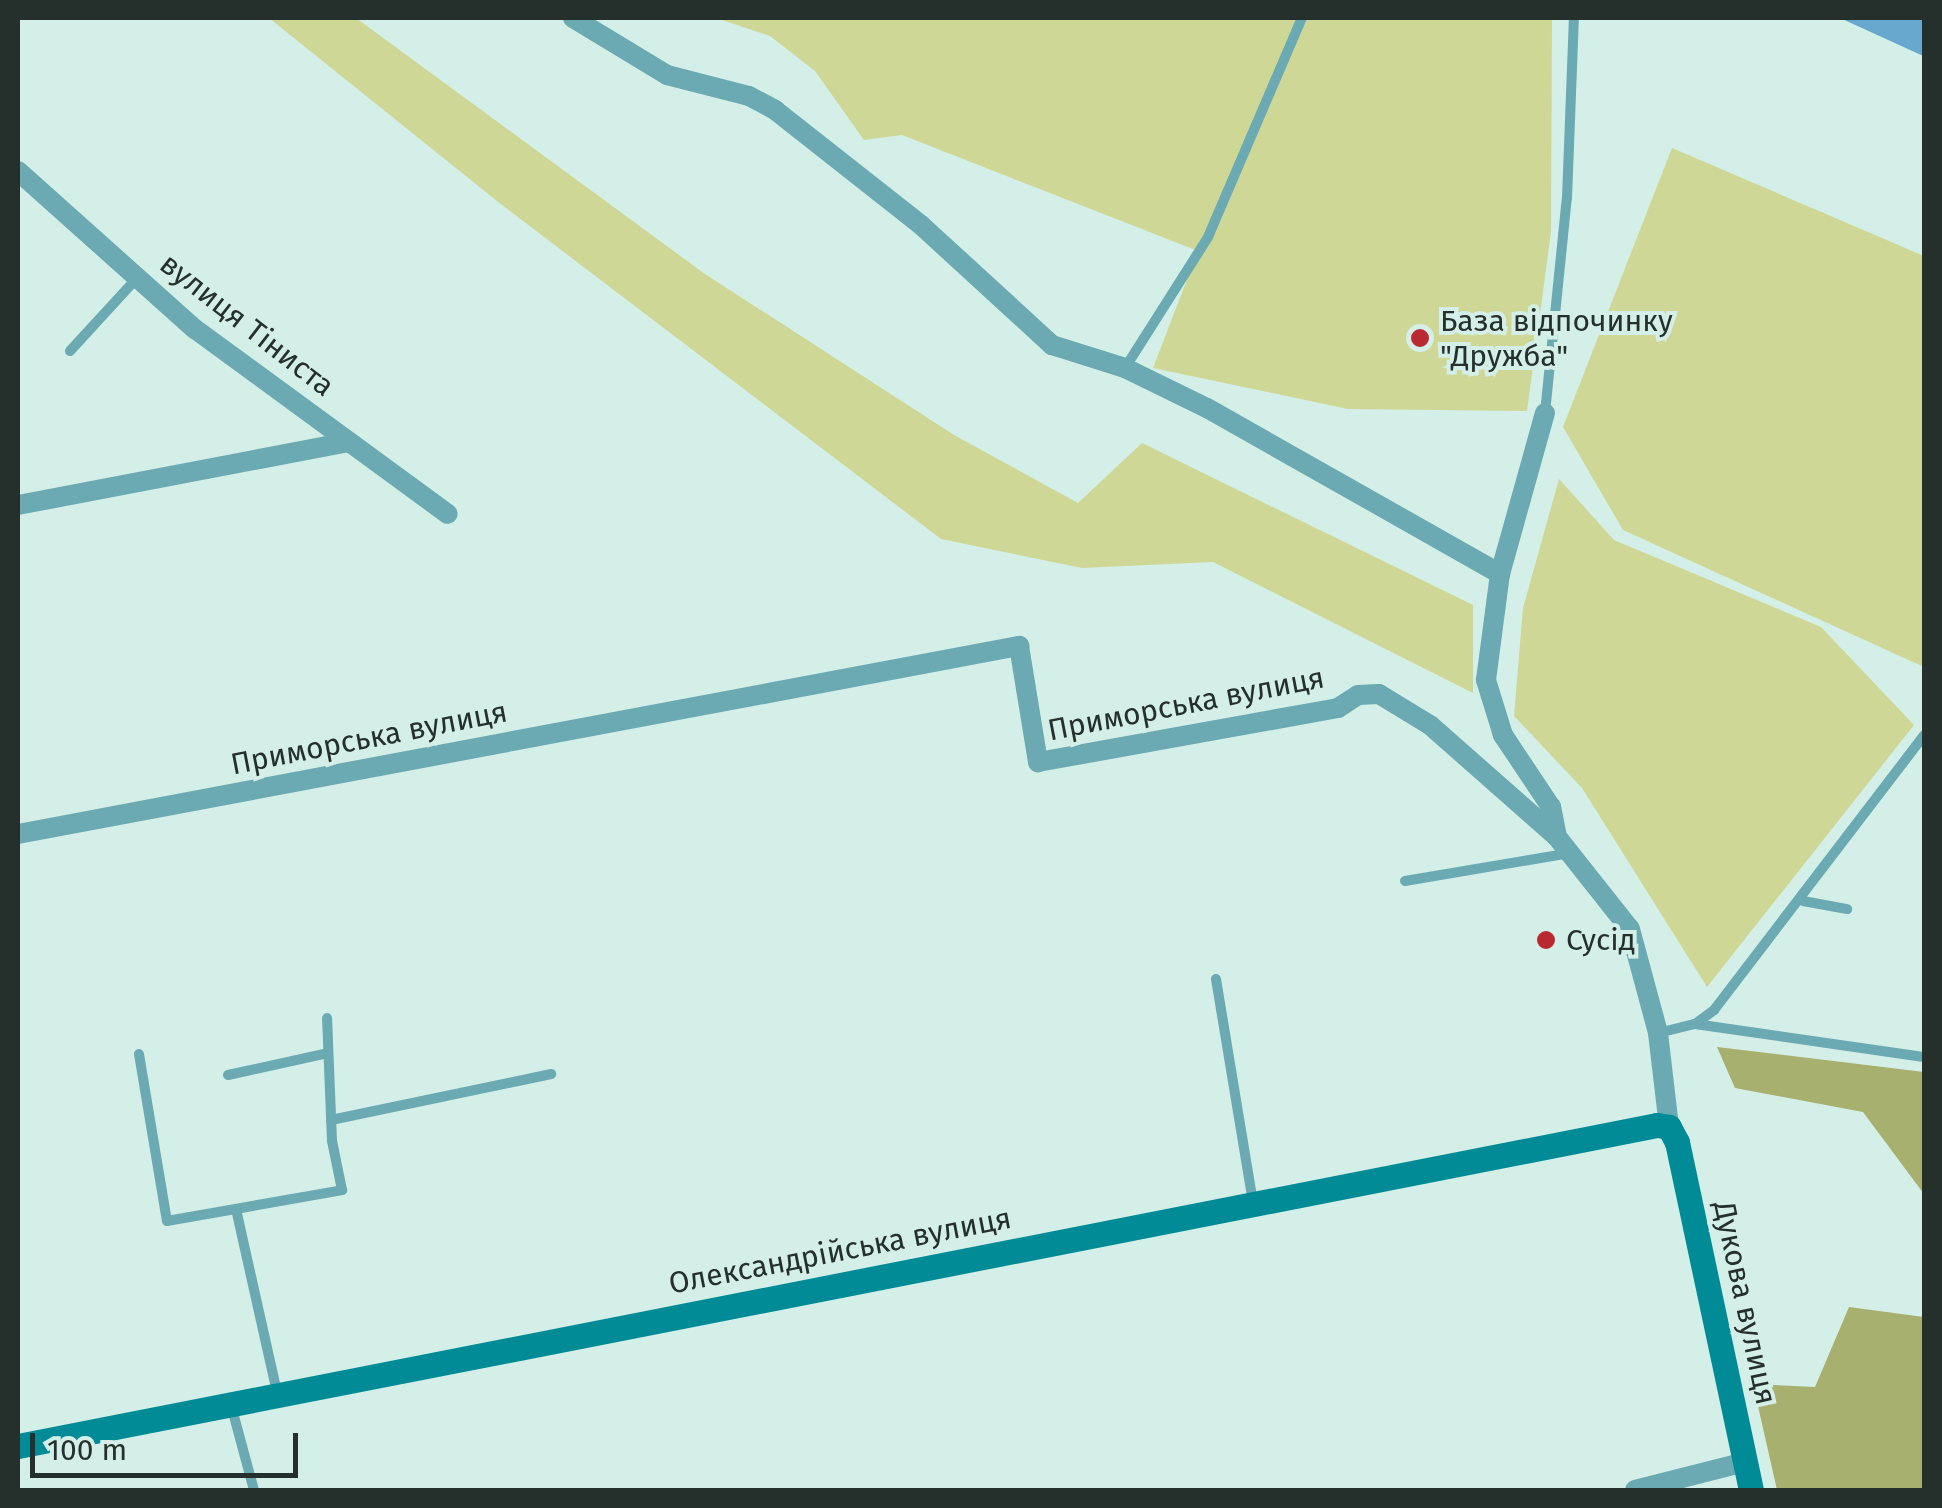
<!DOCTYPE html>
<html>
<head>
<meta charset="utf-8">
<style>
  body { margin:0 }
  #map { position:relative; width:1942px; height:1508px; overflow:hidden; background:#d4efe7; font-family:"Fira Sans",sans-serif }
  div>[style] { position:absolute }
  .green>* { inset:0; background:#ced795 }
  .forest>* { inset:0; background:#a7b06f }
  .water>* { inset:0; background:#68a8ce }
  .lane>* { height:10px; margin:-5px; padding:0 5px; transform-origin:5px; border-radius:5px; background:#6baab2 }
  .street>* { height:20px; margin:-10px; padding:0 10px; transform-origin:10px; border-radius:10px; background:#6baab2 }
  .secondary>* { height:25px; margin:-12.5px; padding:0 12.5px; transform-origin:12.5px; border-radius:12.5px; background:#008b97 }
  .dots>* { width:28px; height:28px; translate:-50% -50%; box-sizing:border-box; border:5px solid #d4efe7; border-radius:50% }
  span { translate:-50% -50%; white-space:nowrap; text-align:center; line-height:1.15; -webkit-text-stroke:8px #d4efe7; paint-order:stroke }
  .poi-label { font-size:30px; color:#25302c }
  .left { translate:0 -50%; text-align:left }
  .street-label { font-size:30px; color:#25302c }
  .frame { position:absolute; inset:0; border:20px solid #25302c; pointer-events:none }
  .scale { position:absolute; left:30px; top:1433px; width:268px; height:45px; box-sizing:border-box; border:5px solid #25302c; border-top:0; padding-left:12px; font-size:30px; line-height:35px; white-space:nowrap; color:#25302c; -webkit-text-stroke:8px #d4efe7; paint-order:stroke }
</style>
</head>
<body>
<div id="map">
  <div class="green">
    <i style="clip-path:polygon(269px 18px,356px 18px,705px 274px,954px 435px,1078px 503px,1142px 443px,1473px 605px,1473px 693px,1213px 562px,1082px 568px,941px 539px,502px 205px)"></i>
    <i style="clip-path:polygon(716px 18px,1552px 18px,1551px 232px,1527px 411px,1348px 409px,1153px 368px,1198px 251px,902px 135px,864px 140px,815px 71px,770px 36px)"></i>
    <i style="clip-path:polygon(1672px 148px,1924px 256px,1924px 667px,1623px 530px,1563px 427px)"></i>
    <i style="clip-path:polygon(1559px 479px,1614px 540px,1821px 627px,1914px 725px,1707px 987px,1582px 788px,1514px 716px,1523px 608px)"></i>
  </div>
  <div class="forest">
    <i style="clip-path:polygon(1717px 1047px,1924px 1072px,1924px 1194px,1863px 1112px,1735px 1088px)"></i>
    <i style="clip-path:polygon(1849px 1307px,1924px 1317px,1924px 1490px,1777px 1490px,1753px 1384px,1815px 1387px)"></i>
  </div>
  <div class="water">
    <i style="clip-path:polygon(1840px 18px,1924px 18px,1924px 56px,1921px 55px)"></i>
  </div>
  <div class="lane">
    <i style="left:70px;top:351px;width:99px;rotate:-47.5deg"></i>
    <i style="left:1125px;top:368px;width:155px;rotate:-57.6deg"></i>
    <i style="left:1208px;top:237px;width:238px;rotate:-66.8deg"></i>
    <i style="left:1545px;top:413px;width:216px;rotate:-84.2deg"></i>
    <i style="left:1567px;top:198px;width:180px;rotate:-87.8deg"></i>
    <i style="left:1405px;top:881px;width:167px;rotate:-9.6deg"></i>
    <i style="left:1803px;top:901px;width:45px;rotate:10.3deg"></i>
    <i style="left:1216px;top:979px;width:226px;rotate:80.6deg"></i>
    <i style="left:1695px;top:1024px;width:231px;rotate:8.2deg"></i>
    <i style="left:1658px;top:1033px;width:38px;rotate:-14deg"></i>
    <i style="left:1695px;top:1024px;width:24px;rotate:-36deg"></i>
    <i style="left:1714px;top:1010px;width:346px;rotate:-52.6deg"></i>
    <i style="left:139px;top:1054px;width:169px;rotate:80.5deg"></i>
    <i style="left:167px;top:1221px;width:178px;rotate:-10deg"></i>
    <i style="left:342px;top:1190px;width:50px;rotate:-101.5deg"></i>
    <i style="left:332px;top:1141px;width:123px;rotate:-92.3deg"></i>
    <i style="left:228px;top:1075px;width:102px;rotate:-12.4deg"></i>
    <i style="left:331px;top:1120px;width:225px;rotate:-11.8deg"></i>
    <i style="left:236px;top:1209px;width:189px;rotate:77.4deg"></i>
    <i style="left:231px;top:1405px;width:88px;rotate:74.9deg"></i>
  </div>
  <div class="street">
    <i style="left:573px;top:18px;width:110px;rotate:31.2deg"></i>
    <i style="left:667px;top:75px;width:85px;rotate:14.4deg"></i>
    <i style="left:749px;top:96px;width:30px;rotate:28deg"></i>
    <i style="left:775px;top:110px;width:186px;rotate:38.2deg"></i>
    <i style="left:921px;top:225px;width:178px;rotate:42.5deg"></i>
    <i style="left:1052px;top:345px;width:77px;rotate:17.5deg"></i>
    <i style="left:1125px;top:368px;width:91px;rotate:26deg"></i>
    <i style="left:1207px;top:408px;width:337px;rotate:29.5deg"></i>
    <i style="left:18px;top:171px;width:237px;rotate:41.8deg"></i>
    <i style="left:195px;top:329px;width:313px;rotate:36.2deg"></i>
    <i style="left:18px;top:505px;width:337px;rotate:-10.8deg"></i>
    <i style="left:18px;top:834px;width:1019px;rotate:-10.64deg"></i>
    <i style="left:1019px;top:646px;width:118px;rotate:80.7deg"></i>
    <i style="left:1038px;top:762px;width:305px;rotate:-10.2deg"></i>
    <i style="left:1338px;top:708px;width:24px;rotate:-33deg"></i>
    <i style="left:1358px;top:695px;width:21px;rotate:-3deg"></i>
    <i style="left:1379px;top:694px;width:60px;rotate:31.3deg"></i>
    <i style="left:1430px;top:725px;width:169px;rotate:41.4deg"></i>
    <i style="left:1557px;top:837px;width:31px;rotate:-101deg"></i>
    <i style="left:1551px;top:807px;width:87px;rotate:-123.7deg"></i>
    <i style="left:1503px;top:735px;width:58px;rotate:-107.2deg"></i>
    <i style="left:1486px;top:680px;width:107px;rotate:-82.5deg"></i>
    <i style="left:1500px;top:574px;width:167px;rotate:-74.4deg"></i>
    <i style="left:1557px;top:837px;width:117px;rotate:51.6deg"></i>
    <i style="left:1630px;top:929px;width:108px;rotate:74.9deg"></i>
    <i style="left:1658px;top:1033px;width:95px;rotate:83.3deg"></i>
    <i style="left:1635px;top:1490px;width:114px;rotate:-14.3deg"></i>
  </div>
  <div class="secondary">
    <i style="left:18px;top:1446px;width:1670px;rotate:-11.08deg"></i>
    <i style="left:1657px;top:1125px;width:12px;rotate:9deg"></i>
    <i style="left:1669px;top:1127px;width:17px;rotate:62deg"></i>
    <i style="left:1677px;top:1142px;width:356px;rotate:78deg"></i>
  </div>
  <div class="dots">
    <i style="left:1420px;top:338px;background:#b92931"></i>
    <i style="left:1546px;top:940px;background:#b92931"></i>
  </div>
  <div class="poi-label">
    <span class="left" style="left:1440px;top:338px">База відпочинку<br>"Дружба"</span>
    <span class="left" style="left:1566px;top:940px">Сусід</span>
  </div>
  <div class="street-label">
    <span style="left:247px;top:325px;rotate:38deg">вулиця Тіниста</span>
    <span style="left:1186px;top:704px;rotate:-11deg">Приморська вулиця</span>
    <span style="left:369px;top:738px;rotate:-11deg">Приморська вулиця</span>
    <span style="left:840px;top:1251px;rotate:-11deg">Олександрійська вулиця</span>
    <span style="left:1745px;top:1303px;rotate:78deg">Дукова вулиця</span>
  </div>
  <div class="frame"></div>
  <div class="scale">100 m</div>
</div>
</body>
</html>
